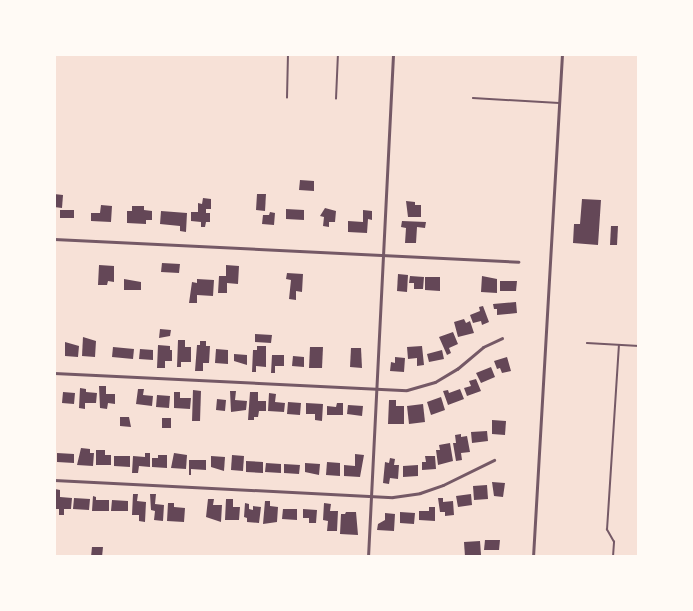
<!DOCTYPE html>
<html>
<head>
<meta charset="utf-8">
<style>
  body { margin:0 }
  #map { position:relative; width:693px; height:611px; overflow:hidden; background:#f7e1d7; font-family:"Public Sans",sans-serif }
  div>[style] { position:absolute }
  .building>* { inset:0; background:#644757 }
  .service>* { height:1.5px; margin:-0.75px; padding:0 0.75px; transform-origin:0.75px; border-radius:0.75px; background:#755966 }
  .minor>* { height:3px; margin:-1.5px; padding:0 1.5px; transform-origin:1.5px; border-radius:1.5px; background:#755966 }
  span { translate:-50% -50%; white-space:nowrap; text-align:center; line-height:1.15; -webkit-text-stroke:6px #fffaf5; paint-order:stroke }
  .frame { position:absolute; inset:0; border:56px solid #fffaf5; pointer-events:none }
</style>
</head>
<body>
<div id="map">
  <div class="building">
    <i style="clip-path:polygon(300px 180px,314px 181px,314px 191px,299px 190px)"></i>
    <i style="clip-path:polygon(54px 194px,63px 195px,62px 208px,54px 207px)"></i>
    <i style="clip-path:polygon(257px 194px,266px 194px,265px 211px,256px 210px)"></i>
    <i style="clip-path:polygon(203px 198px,211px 199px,211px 209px,206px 209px,206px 213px,210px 213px,210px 222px,206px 222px,205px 227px,201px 227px,201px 222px,191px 221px,191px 212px,198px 212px,198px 203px,202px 204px)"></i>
    <i style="clip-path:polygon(582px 199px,601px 200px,598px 245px,573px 243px,574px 224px,580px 224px)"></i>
    <i style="clip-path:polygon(406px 201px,415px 202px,415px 205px,421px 205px,421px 217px,408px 217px)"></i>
    <i style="clip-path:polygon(101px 205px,112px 206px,111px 222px,91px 221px,91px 213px,100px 213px)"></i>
    <i style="clip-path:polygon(132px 206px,144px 206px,144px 210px,152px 211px,152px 220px,146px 220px,146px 224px,127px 223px,127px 211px,132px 211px)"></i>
    <i style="clip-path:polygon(325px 208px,336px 211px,335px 222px,329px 222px,329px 227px,323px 226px,324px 217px,320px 216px)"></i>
    <i style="clip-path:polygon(286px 209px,304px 210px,304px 220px,286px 219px)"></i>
    <i style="clip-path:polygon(60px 210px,74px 210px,74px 218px,60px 218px)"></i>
    <i style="clip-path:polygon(363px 210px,372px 211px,372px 220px,368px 219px,367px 233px,348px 232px,348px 221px,363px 222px)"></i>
    <i style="clip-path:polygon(161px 211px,187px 213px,186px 232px,180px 231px,180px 226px,160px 224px)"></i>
    <i style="clip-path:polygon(270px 212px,275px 213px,274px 225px,262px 224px,263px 215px,269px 215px)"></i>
    <i style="clip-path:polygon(402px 221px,426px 222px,425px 228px,417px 227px,416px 243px,405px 243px,406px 228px,401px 227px)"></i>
    <i style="clip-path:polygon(611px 226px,618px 226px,617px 245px,610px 245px)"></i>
    <i style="clip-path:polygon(162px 263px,180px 264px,179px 273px,161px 272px)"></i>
    <i style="clip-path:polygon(99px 265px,114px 266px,114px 282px,108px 281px,107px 285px,98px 285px)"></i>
    <i style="clip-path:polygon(226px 265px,239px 266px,238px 284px,227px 283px,227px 293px,218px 293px,219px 276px,226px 276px)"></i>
    <i style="clip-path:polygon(287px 273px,303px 274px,302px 292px,296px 291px,296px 300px,289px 299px,291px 280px,286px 279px)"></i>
    <i style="clip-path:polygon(398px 274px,408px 275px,407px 292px,397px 291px)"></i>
    <i style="clip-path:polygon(410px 276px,424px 277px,423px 289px,414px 289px,414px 283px,409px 283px)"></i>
    <i style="clip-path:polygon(482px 276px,497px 279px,497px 293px,481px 292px)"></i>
    <i style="clip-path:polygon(425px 277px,440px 277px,440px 291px,425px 290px)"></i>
    <i style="clip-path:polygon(124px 279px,141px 282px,141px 290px,124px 290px)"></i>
    <i style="clip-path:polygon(197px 279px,214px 280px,213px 296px,197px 295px,197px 303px,189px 303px,192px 282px,197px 283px)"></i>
    <i style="clip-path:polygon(500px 281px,517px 281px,516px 291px,500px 291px)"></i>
    <i style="clip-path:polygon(516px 302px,517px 313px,497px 315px,497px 309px,494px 309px,493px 304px)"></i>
    <i style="clip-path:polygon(483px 306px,489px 322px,482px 325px,481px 321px,473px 323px,470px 315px,480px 311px,479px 307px)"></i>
    <i style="clip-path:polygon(464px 319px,466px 323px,470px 321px,474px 333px,458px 337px,454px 322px)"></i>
    <i style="clip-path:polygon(160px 329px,171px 330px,170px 336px,159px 338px)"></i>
    <i style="clip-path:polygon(453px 332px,458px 344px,449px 348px,451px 353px,447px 355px,439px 337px)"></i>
    <i style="clip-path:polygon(255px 334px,272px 335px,271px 343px,255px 342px)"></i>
    <i style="clip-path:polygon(83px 337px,96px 341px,95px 357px,82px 356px)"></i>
    <i style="clip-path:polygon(178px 340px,185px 340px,185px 347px,191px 347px,191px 362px,181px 362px,181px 367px,177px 367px)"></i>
    <i style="clip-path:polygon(200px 341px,206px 341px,206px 346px,210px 346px,209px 363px,203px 363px,203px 371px,195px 371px,197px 345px,200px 345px)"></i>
    <i style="clip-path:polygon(65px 342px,79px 346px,78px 357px,65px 356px)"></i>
    <i style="clip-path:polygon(158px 345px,170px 346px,170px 350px,172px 350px,172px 361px,165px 361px,165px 368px,157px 368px)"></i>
    <i style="clip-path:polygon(257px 346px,266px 346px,266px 367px,256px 366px,256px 372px,252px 372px,253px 350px,257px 350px)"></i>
    <i style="clip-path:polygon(422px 346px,424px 365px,417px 366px,417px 358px,408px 359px,407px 347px)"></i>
    <i style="clip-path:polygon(113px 347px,134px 349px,133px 359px,112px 357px)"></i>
    <i style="clip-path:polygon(310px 347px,323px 347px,322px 368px,309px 368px)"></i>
    <i style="clip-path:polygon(351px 348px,361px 348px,362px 368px,350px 367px)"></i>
    <i style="clip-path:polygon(140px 349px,153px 350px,153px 360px,139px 359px)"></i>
    <i style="clip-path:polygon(216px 349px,228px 350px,228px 364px,215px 363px)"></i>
    <i style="clip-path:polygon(442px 350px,444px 359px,429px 362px,427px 354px)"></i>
    <i style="clip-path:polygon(234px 354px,247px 355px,247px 365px,234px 361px)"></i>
    <i style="clip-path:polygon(272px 355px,284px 355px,284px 366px,275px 366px,275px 373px,271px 373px)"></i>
    <i style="clip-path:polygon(293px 356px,304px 357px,304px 367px,292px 366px)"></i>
    <i style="clip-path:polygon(395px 357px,405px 358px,404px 372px,390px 371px,391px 362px,395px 363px)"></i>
    <i style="clip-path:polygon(507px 357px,511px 371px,502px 373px,500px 368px,497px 369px,494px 361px)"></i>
    <i style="clip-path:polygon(491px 367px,495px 377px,481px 383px,476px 373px)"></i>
    <i style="clip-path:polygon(476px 379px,481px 391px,467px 396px,464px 388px,471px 386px,469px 381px)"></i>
    <i style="clip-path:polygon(99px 386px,106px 386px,106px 394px,115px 394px,115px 404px,108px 403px,107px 409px,100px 408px)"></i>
    <i style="clip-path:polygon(80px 388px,86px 389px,86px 392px,97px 393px,96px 403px,85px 403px,85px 409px,79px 408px)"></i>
    <i style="clip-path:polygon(138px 389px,144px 389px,143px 395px,153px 396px,152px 406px,136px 404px)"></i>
    <i style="clip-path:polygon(460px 389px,464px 399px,448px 405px,443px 391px,448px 390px,449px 393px)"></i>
    <i style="clip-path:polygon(193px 390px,201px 391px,200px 421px,192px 421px)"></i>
    <i style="clip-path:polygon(230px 391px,236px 391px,235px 400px,247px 401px,246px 410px,231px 412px)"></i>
    <i style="clip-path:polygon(63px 392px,75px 393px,74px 404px,62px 403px)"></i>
    <i style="clip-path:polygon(174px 392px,180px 392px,180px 398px,191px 398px,190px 409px,174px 408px)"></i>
    <i style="clip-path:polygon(250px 392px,258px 392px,258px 401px,266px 401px,266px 411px,259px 411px,258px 417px,254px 417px,254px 420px,248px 420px)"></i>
    <i style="clip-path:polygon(269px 393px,276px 394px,275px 402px,285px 403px,284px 412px,268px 411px)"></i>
    <i style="clip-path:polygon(157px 395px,170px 396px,169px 408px,156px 407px)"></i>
    <i style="clip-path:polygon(441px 397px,445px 410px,431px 415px,427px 402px)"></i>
    <i style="clip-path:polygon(217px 399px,226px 400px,225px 411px,216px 410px)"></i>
    <i style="clip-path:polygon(389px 400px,396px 400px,396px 406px,404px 406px,404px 424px,388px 424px)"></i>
    <i style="clip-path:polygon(288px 402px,301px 403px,300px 415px,287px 414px)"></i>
    <i style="clip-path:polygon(306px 403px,323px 404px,322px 421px,315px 420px,315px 414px,306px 414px)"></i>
    <i style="clip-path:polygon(337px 403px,343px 403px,343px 415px,327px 415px,327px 406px,336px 407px)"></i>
    <i style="clip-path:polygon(423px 404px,425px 422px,409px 424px,407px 406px)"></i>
    <i style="clip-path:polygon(348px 405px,363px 406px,362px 416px,347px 414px)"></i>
    <i style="clip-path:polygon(120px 417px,129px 417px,131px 427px,120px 426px)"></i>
    <i style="clip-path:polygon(162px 418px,171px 418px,171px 428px,162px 428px)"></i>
    <i style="clip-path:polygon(492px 420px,506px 421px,505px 435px,492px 434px)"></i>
    <i style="clip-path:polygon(487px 431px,488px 441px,472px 443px,471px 432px)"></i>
    <i style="clip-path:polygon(461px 434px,461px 437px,467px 436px,470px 452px,461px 453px,462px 460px,456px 461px,453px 443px,456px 443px,455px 435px)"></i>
    <i style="clip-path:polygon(450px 443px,453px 461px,438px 465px,436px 450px,440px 450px,439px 445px)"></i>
    <i style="clip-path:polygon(81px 448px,90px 449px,90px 453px,94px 453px,93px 466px,77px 465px)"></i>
    <i style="clip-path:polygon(96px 450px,105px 450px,105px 455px,111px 455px,111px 465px,96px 465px)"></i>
    <i style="clip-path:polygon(57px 453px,74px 454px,74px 463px,57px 462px)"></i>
    <i style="clip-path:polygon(145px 453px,150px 453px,150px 467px,139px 466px,138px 473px,132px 473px,133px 456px,145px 457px)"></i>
    <i style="clip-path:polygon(174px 453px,187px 455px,186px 469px,171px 468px)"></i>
    <i style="clip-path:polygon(355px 454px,364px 455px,360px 477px,344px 476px,344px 465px,355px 466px)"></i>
    <i style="clip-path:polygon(158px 455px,167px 455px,167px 468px,152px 467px,152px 458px,158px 458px)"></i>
    <i style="clip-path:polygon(232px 455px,244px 456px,243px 471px,231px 470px)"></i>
    <i style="clip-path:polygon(114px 456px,130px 456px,130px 467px,114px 466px)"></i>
    <i style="clip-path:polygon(211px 456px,225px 457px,224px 471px,211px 467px)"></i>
    <i style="clip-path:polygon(425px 456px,435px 456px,436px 469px,422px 470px,422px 462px,426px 462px)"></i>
    <i style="clip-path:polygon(390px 458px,395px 459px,394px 465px,399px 465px,398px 479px,390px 478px,389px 484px,383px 483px,385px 462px,389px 463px)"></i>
    <i style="clip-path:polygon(189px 460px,206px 460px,206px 470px,191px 469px,191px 475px,189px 475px)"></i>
    <i style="clip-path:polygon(246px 461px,263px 462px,263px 473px,246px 472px)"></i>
    <i style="clip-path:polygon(327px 462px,340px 463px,340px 476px,326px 475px)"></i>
    <i style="clip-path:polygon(266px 463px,281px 464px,281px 473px,265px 472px)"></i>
    <i style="clip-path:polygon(305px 463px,320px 464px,319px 475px,305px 472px)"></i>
    <i style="clip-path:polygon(284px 464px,300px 465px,299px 474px,284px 473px)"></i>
    <i style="clip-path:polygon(418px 465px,418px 476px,403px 477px,403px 466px)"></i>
    <i style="clip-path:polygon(492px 482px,505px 483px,503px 497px,494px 496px)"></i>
    <i style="clip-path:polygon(487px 485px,488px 499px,474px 500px,473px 486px)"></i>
    <i style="clip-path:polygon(55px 489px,60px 490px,60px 497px,72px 498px,71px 509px,64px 509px,64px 515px,59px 515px,59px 509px,54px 509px)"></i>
    <i style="clip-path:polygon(133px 494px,138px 494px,137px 501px,146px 502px,145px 522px,139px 521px,139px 515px,132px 515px)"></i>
    <i style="clip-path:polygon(150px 494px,156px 494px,155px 504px,164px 505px,163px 521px,154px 520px,155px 511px,151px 510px)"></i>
    <i style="clip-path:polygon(471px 494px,472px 505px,458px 507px,456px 496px)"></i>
    <i style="clip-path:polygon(93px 496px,96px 497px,96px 500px,109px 500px,109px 511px,92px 511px)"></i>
    <i style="clip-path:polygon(74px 498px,90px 499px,89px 510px,73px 509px)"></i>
    <i style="clip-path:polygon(438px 498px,443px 498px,443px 502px,453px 501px,454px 515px,445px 516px,445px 512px,440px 512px)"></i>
    <i style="clip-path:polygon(208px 499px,214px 499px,213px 505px,222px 505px,221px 522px,206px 517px)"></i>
    <i style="clip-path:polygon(226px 499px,233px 499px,233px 507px,240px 507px,239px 520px,225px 520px)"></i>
    <i style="clip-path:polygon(112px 500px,128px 501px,128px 511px,111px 511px)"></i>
    <i style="clip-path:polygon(265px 501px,270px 501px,270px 506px,278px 507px,277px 522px,263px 524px)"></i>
    <i style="clip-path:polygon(168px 503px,174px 503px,174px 507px,185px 508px,184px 522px,167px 521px)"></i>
    <i style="clip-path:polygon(245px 503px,249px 504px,249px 509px,253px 510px,253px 506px,261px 507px,259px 523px,247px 522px,247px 518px,244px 517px)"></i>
    <i style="clip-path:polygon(324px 503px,331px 504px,330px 511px,338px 511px,337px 531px,327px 531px,328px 521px,323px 520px)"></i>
    <i style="clip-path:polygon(429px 507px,435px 507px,435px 521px,419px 520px,419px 511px,429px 511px)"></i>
    <i style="clip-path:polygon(283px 509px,297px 509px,297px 520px,282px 519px)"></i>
    <i style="clip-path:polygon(303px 509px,317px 510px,316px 523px,309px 523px,309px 518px,303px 518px)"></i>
    <i style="clip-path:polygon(346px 512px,356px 512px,358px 535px,340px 534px,341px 514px,345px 514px)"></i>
    <i style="clip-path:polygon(400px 512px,415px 513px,414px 524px,400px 523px)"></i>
    <i style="clip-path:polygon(385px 513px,395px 514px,394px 531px,377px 530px,378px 524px,385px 520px)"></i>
    <i style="clip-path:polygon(485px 540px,500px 540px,499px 550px,484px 550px)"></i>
    <i style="clip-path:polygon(480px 541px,481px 555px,465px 557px,464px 542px)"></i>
    <i style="clip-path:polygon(92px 547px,103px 547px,102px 557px,91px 557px)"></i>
  </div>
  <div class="service">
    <i style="left:287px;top:98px;width:44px;rotate:-88.7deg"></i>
    <i style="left:473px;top:98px;width:86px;rotate:3.3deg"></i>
    <i style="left:336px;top:99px;width:45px;rotate:-87.5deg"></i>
    <i style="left:587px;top:343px;width:52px;rotate:3.3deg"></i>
    <i style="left:613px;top:557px;width:15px;rotate:-86deg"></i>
    <i style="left:614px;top:542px;width:14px;rotate:-120deg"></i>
    <i style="left:607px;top:530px;width:185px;rotate:-86.3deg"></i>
  </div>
  <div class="minor">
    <i style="left:54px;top:239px;width:465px;rotate:2.8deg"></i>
    <i style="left:54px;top:373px;width:353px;rotate:2.8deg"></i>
    <i style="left:407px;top:390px;width:29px;rotate:-16deg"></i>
    <i style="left:435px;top:382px;width:26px;rotate:-31deg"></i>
    <i style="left:457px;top:369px;width:34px;rotate:-40deg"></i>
    <i style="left:483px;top:347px;width:21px;rotate:-25deg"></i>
    <i style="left:54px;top:480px;width:339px;rotate:2.9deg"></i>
    <i style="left:393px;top:497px;width:27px;rotate:-8deg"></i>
    <i style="left:420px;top:493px;width:24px;rotate:-19deg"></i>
    <i style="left:443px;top:485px;width:57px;rotate:-26.1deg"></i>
    <i style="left:368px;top:557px;width:504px;rotate:-87.15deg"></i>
    <i style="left:533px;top:557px;width:504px;rotate:-86.7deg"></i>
  </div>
  <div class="frame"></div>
</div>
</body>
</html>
